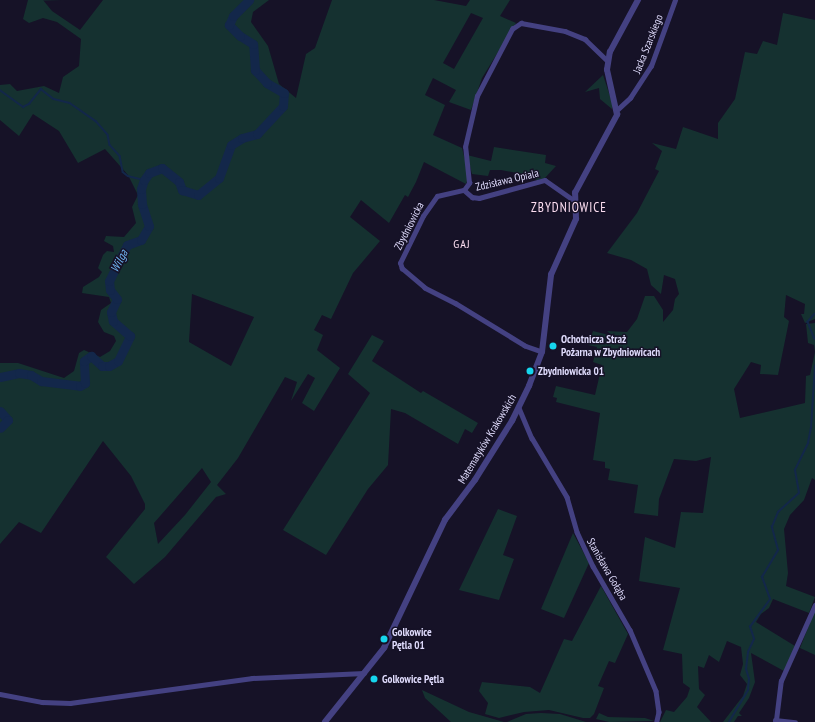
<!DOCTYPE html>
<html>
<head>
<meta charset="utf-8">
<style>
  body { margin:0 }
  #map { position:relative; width:815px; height:722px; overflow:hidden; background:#161227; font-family:"PT Sans Narrow",sans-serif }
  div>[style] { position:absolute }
  .green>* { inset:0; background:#153130 }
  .stream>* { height:1.5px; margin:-0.75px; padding:0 0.75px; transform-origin:0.75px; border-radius:0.75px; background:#13274a }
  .river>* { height:9px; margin:-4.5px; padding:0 4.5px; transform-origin:4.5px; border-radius:4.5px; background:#13274a }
  .minor>* { height:4.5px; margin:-2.25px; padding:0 2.25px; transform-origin:2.25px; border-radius:2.25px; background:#444182 }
  .tertiary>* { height:5.5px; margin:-2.75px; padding:0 2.75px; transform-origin:2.75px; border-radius:2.75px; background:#444182 }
  .dots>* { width:11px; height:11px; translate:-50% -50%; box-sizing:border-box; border:2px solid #161227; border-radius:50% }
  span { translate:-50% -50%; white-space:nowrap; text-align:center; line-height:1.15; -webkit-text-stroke:3px #161227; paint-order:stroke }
  .street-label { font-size:11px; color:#dfdbfc }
  .poi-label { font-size:11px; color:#dfdbfc; font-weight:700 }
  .left { translate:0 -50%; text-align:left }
  .neighbourhood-label { font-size:12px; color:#fcddf0; letter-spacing:1px }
  .water-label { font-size:12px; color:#71b6f4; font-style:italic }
  .quarter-label { font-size:13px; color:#fcddf0; letter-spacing:1px }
</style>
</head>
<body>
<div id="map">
  <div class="green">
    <i style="clip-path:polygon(evenodd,28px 0,43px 0,52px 11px,80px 30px,103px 0,269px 0,253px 12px,251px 22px,268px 46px,279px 84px,296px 98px,306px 54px,315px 48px,332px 0,434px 0,466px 6px,470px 0,510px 0,500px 16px,516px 23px,482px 78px,471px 110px,449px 102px,456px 90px,433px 78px,425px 95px,445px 105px,433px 135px,462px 148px,469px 175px,466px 184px,424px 162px,416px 182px,408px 197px,405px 195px,389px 223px,361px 200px,350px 217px,380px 241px,353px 273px,331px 319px,322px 315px,314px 330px,323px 335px,317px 350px,340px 368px,314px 411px,302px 403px,315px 378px,308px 374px,291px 401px,297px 382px,285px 377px,238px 458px,217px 485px,226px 494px,216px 497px,165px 557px,134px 584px,106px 557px,145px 509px,145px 504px,131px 476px,103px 441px,41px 533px,19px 522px,0 544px,0 363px,18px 363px,64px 378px,74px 371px,79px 353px,84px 350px,100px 357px,110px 351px,116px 341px,114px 336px,104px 332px,98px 322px,101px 310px,111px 303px,109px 297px,82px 293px,83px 287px,99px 277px,102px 272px,98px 268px,103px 255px,107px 251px,114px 252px,113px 246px,104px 241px,106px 236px,124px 237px,136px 223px,132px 207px,138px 195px,128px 175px,105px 149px,78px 163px,59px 131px,33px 114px,19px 136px,0 120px,0 85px,10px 84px,17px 91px,44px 86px,59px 93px,63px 77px,79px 66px,81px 39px,57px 22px,43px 18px,29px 23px,23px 19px,28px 0,471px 13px,483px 18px,454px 69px,443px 63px,471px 13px,28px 0,192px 294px,254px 317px,231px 366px,189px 342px,192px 294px,28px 0,202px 468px,211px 482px,185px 515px,158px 544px,154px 523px,202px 468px)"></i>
    <i style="clip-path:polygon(783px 13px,815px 20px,815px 319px,805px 323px,801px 314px,804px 314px,805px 304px,786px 295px,784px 317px,789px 321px,778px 375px,760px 374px,761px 365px,751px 362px,734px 389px,740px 418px,805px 403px,806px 376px,810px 375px,815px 352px,814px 345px,808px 343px,806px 324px,815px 323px,815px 480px,812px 478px,804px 500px,790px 515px,784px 529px,788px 573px,786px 586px,815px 597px,809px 613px,773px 599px,769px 608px,761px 614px,756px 622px,795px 646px,784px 671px,751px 653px,755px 682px,749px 698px,739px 713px,742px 716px,738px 716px,734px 722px,723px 722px,743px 696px,747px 684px,740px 675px,743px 664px,741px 647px,727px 641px,719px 662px,709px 655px,704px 668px,698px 666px,699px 689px,705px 695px,697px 707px,711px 722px,660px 722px,666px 710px,674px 712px,687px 697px,690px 688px,683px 683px,682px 654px,663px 650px,680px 588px,639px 581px,645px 537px,675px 548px,681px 512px,703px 513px,711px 457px,696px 461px,674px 459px,659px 499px,658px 516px,634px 513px,638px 485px,608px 480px,610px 469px,605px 468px,605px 462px,593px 460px,600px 413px,556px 402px,557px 398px,553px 397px,556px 386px,595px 395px,602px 365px,593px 362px,597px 347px,588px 345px,593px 331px,613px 336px,607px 331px,627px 332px,637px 319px,645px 296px,654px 296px,663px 310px,663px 322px,673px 310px,675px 299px,679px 294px,675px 279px,664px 275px,661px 294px,651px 285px,647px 269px,631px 260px,607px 253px,637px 213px,659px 171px,655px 169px,662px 151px,652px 143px,676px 149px,683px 127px,718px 139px,718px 123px,735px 99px,745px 52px,757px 54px,763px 41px,777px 45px)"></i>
    <i style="clip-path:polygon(603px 75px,612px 102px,612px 109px,600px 99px,599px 88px,585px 92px)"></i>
    <i style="clip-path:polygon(494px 147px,546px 155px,545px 163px,556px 166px,544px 179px,537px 180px,522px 174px,501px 170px,490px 170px,488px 176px,472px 174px,467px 155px,491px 161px)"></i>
    <i style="clip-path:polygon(372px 335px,384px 341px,372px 361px,421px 393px,423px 391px,478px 423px,472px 433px,465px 429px,458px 444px,405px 413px,391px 409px,388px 465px,368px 489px,326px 555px,283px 530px,370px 393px,348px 374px)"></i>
    <i style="clip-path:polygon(498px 509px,517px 516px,503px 555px,514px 559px,499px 600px,459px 590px)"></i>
    <i style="clip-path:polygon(573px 533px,589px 563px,564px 618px,541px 609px)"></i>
    <i style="clip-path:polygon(601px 586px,628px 634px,615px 663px,609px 661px,598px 686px,604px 688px,594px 714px,590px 718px,583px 718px,549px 710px,524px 712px,499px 718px,485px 714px,488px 703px,479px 691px,482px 682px,530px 687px,540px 693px,564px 639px,572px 641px)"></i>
    <i style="clip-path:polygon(815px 610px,815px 655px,800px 648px)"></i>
    <i style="clip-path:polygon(422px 690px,469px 712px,504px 722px,451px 722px,425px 698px)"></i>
    <i style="clip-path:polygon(541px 713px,560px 714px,586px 722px,507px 722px,526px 714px)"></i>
    <i style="clip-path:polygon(599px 713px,608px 717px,645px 718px,654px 721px,609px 722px,596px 719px)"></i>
  </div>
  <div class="stream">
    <i style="left:0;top:90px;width:29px;rotate:36deg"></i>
    <i style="left:23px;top:107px;width:7px;rotate:-27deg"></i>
    <i style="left:29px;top:104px;width:19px;rotate:-51deg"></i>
    <i style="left:41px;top:89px;width:16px;rotate:38deg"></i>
    <i style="left:54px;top:99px;width:16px;rotate:14deg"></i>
    <i style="left:70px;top:103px;width:32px;rotate:35deg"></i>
    <i style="left:96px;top:121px;width:18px;rotate:49deg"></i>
    <i style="left:108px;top:135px;width:10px;rotate:79deg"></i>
    <i style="left:110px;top:145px;width:15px;rotate:48deg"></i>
    <i style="left:120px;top:156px;width:16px;rotate:79deg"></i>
    <i style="left:123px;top:172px;width:6px;rotate:39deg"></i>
    <i style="left:128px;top:176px;width:16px;rotate:14deg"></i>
    <i style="left:815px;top:314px;width:11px;rotate:131deg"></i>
    <i style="left:808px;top:322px;width:18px;rotate:68deg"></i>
    <i style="left:729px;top:722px;width:37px;rotate:-59deg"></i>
    <i style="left:748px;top:690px;width:11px;rotate:-85deg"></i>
    <i style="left:749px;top:679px;width:10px;rotate:-107deg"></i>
    <i style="left:746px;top:669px;width:17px;rotate:-83deg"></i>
    <i style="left:748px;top:652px;width:14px;rotate:-65deg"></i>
    <i style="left:754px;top:639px;width:13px;rotate:-108deg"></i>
    <i style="left:750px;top:627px;width:34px;rotate:-54deg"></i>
    <i style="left:770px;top:599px;width:23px;rotate:-110deg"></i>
    <i style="left:762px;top:577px;width:31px;rotate:-59deg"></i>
    <i style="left:778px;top:550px;width:24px;rotate:-105deg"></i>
    <i style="left:772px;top:527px;width:16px;rotate:-68deg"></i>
    <i style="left:778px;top:512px;width:28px;rotate:-42deg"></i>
    <i style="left:799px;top:493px;width:23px;rotate:-100deg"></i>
    <i style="left:795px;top:470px;width:30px;rotate:-64deg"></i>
    <i style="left:808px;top:443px;width:15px;rotate:-79deg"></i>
    <i style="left:811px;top:428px;width:62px;rotate:-86.3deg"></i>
  </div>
  <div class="river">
    <i style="left:0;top:377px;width:19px;rotate:-12deg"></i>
    <i style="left:19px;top:373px;width:12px;rotate:9deg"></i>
    <i style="left:31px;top:375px;width:12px;rotate:31deg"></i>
    <i style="left:41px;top:381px;width:39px;rotate:7deg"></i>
    <i style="left:80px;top:386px;width:6px;rotate:-31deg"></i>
    <i style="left:85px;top:383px;width:22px;rotate:-93deg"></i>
    <i style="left:84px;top:361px;width:9px;rotate:-36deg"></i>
    <i style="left:91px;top:356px;width:15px;rotate:42deg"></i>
    <i style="left:102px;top:366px;width:7px"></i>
    <i style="left:109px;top:366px;width:10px;rotate:-29deg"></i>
    <i style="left:118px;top:361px;width:28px;rotate:-64deg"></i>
    <i style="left:130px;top:336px;width:23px;rotate:-139deg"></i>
    <i style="left:113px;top:321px;width:9px;rotate:-103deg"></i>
    <i style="left:111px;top:312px;width:14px;rotate:-65deg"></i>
    <i style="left:117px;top:299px;width:11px;rotate:-128deg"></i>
    <i style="left:110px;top:290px;width:9px;rotate:-96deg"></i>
    <i style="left:109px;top:281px;width:40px;rotate:-63.4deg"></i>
    <i style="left:127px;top:245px;width:15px;rotate:-20deg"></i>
    <i style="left:141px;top:240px;width:16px;rotate:-60deg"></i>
    <i style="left:149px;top:226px;width:23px;rotate:-108deg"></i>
    <i style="left:142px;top:204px;width:15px;rotate:-94deg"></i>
    <i style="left:141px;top:189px;width:9px;rotate:-72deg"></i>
    <i style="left:144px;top:180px;width:9px;rotate:-54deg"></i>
    <i style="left:149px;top:173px;width:14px;rotate:-21deg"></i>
    <i style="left:162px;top:168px;width:22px;rotate:39deg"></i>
    <i style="left:179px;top:182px;width:9px;rotate:69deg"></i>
    <i style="left:182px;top:190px;width:17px;rotate:17deg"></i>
    <i style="left:198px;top:195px;width:27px;rotate:-39deg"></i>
    <i style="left:219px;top:178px;width:35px;rotate:-70deg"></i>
    <i style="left:231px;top:145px;width:13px;rotate:-32deg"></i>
    <i style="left:242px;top:138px;width:16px;rotate:-15deg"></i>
    <i style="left:257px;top:134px;width:38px;rotate:-47deg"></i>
    <i style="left:283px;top:106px;width:13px;rotate:-86deg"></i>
    <i style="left:284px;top:93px;width:20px;rotate:-150deg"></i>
    <i style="left:267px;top:83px;width:18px;rotate:-133deg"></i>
    <i style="left:255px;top:70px;width:26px;rotate:-94deg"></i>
    <i style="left:253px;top:44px;width:15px;rotate:-148deg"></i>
    <i style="left:240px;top:36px;width:16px;rotate:-135deg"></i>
    <i style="left:229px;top:25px;width:10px;rotate:-66deg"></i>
    <i style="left:233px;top:16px;width:23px;rotate:-45deg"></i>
    <i style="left:0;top:411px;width:12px;rotate:48deg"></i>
    <i style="left:8px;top:420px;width:11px;rotate:135deg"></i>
  </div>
  <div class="minor">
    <i style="left:617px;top:110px;width:18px;rotate:-43deg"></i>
    <i style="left:630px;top:98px;width:38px;rotate:-57deg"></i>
    <i style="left:651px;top:66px;width:70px;rotate:-70deg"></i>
    <i style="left:464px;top:190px;width:11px;rotate:41deg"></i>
    <i style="left:472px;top:197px;width:7px;rotate:8deg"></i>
    <i style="left:479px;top:198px;width:68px;rotate:-15.3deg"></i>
    <i style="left:545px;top:180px;width:37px;rotate:35deg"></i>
    <i style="left:542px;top:352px;width:18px;rotate:-161deg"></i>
    <i style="left:525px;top:346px;width:81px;rotate:-148.7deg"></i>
    <i style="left:456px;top:304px;width:35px;rotate:-153deg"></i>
    <i style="left:425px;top:288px;width:30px;rotate:-140deg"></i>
    <i style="left:402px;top:269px;width:6px;rotate:-108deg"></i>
    <i style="left:400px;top:263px;width:52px;rotate:-63.9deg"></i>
    <i style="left:423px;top:216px;width:24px;rotate:-55deg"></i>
    <i style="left:437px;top:196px;width:28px;rotate:-13deg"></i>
    <i style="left:464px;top:190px;width:9px;rotate:-54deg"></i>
    <i style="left:469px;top:183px;width:36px;rotate:-96deg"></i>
    <i style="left:465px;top:147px;width:52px;rotate:-76.8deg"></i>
    <i style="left:477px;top:96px;width:76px;rotate:-62.4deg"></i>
    <i style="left:512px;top:29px;width:11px;rotate:-34deg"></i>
    <i style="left:521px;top:23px;width:45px;rotate:10.3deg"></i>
    <i style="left:565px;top:31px;width:22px;rotate:22deg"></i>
    <i style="left:585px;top:39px;width:32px;rotate:44deg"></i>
    <i style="left:519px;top:408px;width:33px;rotate:67deg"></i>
    <i style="left:532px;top:438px;width:69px;rotate:59.3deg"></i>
    <i style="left:567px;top:497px;width:36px;rotate:74deg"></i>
    <i style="left:577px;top:532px;width:38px;rotate:65deg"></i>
    <i style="left:593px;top:566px;width:74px;rotate:60deg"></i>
    <i style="left:630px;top:630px;width:66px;rotate:66.9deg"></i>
    <i style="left:656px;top:691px;width:21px;rotate:82deg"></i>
    <i style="left:659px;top:712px;width:9px;rotate:103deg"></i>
    <i style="left:0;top:694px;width:43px;rotate:10.8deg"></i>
    <i style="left:42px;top:702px;width:28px;rotate:2deg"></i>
    <i style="left:70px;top:703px;width:184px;rotate:-7.8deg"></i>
    <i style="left:252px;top:678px;width:112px;rotate:-2.6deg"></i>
    <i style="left:775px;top:720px;width:20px;rotate:6deg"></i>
    <i style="left:776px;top:720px;width:39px;rotate:-83deg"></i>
    <i style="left:781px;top:681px;width:83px;rotate:-65.9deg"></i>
  </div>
  <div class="tertiary">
    <i style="left:325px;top:722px;width:95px;rotate:-51.4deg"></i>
    <i style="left:384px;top:648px;width:142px;rotate:-64.5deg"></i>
    <i style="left:445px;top:520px;width:50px;rotate:-53.1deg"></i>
    <i style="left:475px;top:480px;width:70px;rotate:-57.9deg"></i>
    <i style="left:512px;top:421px;width:39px;rotate:-64deg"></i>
    <i style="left:529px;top:386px;width:36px;rotate:-69deg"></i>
    <i style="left:542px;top:352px;width:78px;rotate:-83.3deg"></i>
    <i style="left:551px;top:275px;width:61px;rotate:-65.9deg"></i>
    <i style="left:576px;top:219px;width:26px;rotate:-92deg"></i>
    <i style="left:575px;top:193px;width:89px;rotate:-61.7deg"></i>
    <i style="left:617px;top:115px;width:46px;rotate:-102.5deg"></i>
    <i style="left:607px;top:70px;width:18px;rotate:-81deg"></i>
    <i style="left:610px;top:52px;width:59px;rotate:-61.7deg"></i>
  </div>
  <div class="dots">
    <i style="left:553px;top:346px;background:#16d5ed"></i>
    <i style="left:530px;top:371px;background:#16d5ed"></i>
    <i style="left:384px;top:639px;background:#16d5ed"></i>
    <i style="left:374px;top:679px;background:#16d5ed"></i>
  </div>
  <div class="street-label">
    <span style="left:648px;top:44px;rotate:-68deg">Jacka Szarskiego</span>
    <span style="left:507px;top:180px;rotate:-13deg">Zdzisława Opiala</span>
    <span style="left:409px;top:226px;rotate:-63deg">Zbydniowicka</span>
    <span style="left:487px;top:439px;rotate:-59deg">Matematyków Krakowskich</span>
    <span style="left:607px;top:569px;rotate:60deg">Stanisława Gołąba</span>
  </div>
  <div class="poi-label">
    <span class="left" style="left:561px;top:346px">Ochotnicza Straż<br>Pożarna w Zbydniowicach</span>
    <span class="left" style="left:538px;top:371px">Zbydniowicka 01</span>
    <span class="left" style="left:392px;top:639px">Golkowice<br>Pętla 01</span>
    <span class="left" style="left:382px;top:679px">Golkowice Pętla</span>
  </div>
  <div class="neighbourhood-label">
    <span style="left:462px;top:244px">GAJ</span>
  </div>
  <div class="water-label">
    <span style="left:119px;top:261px;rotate:-63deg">Wilga</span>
  </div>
  <div class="quarter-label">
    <span style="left:569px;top:208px">ZBYDNIOWICE</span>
  </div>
</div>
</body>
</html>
